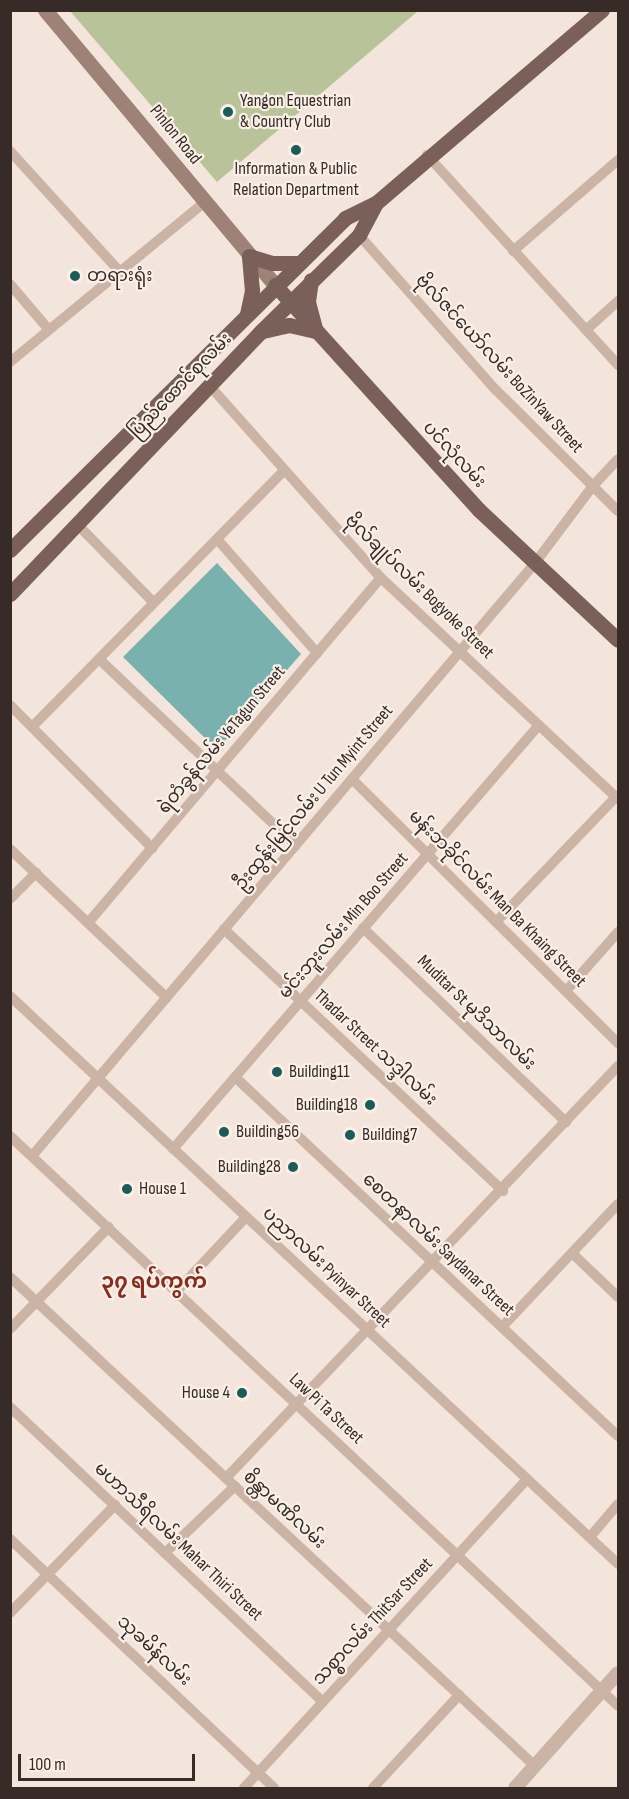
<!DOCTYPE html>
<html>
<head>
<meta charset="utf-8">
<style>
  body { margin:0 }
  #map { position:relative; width:629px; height:1799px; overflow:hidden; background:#f3e5db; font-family:"Sofia Sans Condensed","Noto Sans Myanmar",sans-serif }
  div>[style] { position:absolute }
  .green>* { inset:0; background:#b9c39a }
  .water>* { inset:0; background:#78b1ae }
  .minor>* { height:10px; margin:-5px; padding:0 5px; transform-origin:5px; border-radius:5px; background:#cbb3a6 }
  .tertiary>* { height:14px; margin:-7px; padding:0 7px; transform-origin:7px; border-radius:7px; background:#cbb3a6 }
  .secondary>* { height:15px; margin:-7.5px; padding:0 7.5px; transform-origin:7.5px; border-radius:7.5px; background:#9f8277 }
  .primary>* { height:15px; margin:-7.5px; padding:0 7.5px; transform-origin:7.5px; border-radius:7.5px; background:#7a6058 }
  .dots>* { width:16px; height:16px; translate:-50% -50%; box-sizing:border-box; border:3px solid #faf0e7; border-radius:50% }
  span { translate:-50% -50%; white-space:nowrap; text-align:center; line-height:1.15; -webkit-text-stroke:4.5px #faf0e7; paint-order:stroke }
  .poi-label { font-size:18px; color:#372b27 }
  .left { translate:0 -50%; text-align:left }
  .right { translate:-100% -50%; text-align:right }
  .street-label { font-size:18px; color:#372b27 }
  .quarter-label { font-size:21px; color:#8a2c1d; font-weight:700 }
  .frame { position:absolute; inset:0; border:12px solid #372b27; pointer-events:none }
  .scale { position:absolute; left:18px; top:1754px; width:177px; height:27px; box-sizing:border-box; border:3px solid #372b27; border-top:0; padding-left:8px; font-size:18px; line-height:21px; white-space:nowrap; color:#372b27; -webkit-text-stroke:4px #faf0e7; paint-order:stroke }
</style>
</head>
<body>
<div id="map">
  <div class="green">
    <i style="clip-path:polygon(70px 11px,418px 11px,217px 182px)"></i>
  </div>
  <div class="water">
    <i style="clip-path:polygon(217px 563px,301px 654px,217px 750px,123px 657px)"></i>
  </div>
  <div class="minor">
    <i style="left:10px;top:151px;width:164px;rotate:47.7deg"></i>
    <i style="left:427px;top:155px;width:284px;rotate:47.7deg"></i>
    <i style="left:359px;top:235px;width:205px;rotate:48.6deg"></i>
    <i style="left:495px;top:389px;width:173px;rotate:44.8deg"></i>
    <i style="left:513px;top:251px;width:139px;rotate:-40.9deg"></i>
    <i style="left:10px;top:284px;width:60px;rotate:49.7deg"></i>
    <i style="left:586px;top:330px;width:43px;rotate:-42.2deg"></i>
    <i style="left:10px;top:362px;width:252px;rotate:-39.4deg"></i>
    <i style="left:209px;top:385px;width:259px;rotate:48.3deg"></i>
    <i style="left:381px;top:578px;width:324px;rotate:43deg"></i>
    <i style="left:77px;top:524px;width:110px;rotate:45.7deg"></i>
    <i style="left:217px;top:539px;width:152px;rotate:48.7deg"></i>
    <i style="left:99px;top:659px;width:271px;rotate:43.4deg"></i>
    <i style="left:10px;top:705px;width:202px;rotate:45.2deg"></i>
    <i style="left:32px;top:727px;width:358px;rotate:-45.5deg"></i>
    <i style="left:352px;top:779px;width:375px;rotate:44.8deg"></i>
    <i style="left:10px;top:849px;width:216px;rotate:43.5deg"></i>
    <i style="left:10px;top:899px;width:37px;rotate:-45deg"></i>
    <i style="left:496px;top:922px;width:173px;rotate:-46.2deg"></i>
    <i style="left:88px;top:923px;width:453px;rotate:-49.7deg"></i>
    <i style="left:363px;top:928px;width:281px;rotate:43.7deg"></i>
    <i style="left:224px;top:929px;width:383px;rotate:43.2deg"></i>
    <i style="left:566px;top:991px;width:79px;rotate:-48.6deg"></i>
    <i style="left:10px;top:996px;width:832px;rotate:43.05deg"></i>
    <i style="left:235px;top:1077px;width:525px;rotate:43.15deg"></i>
    <i style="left:10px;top:1136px;width:833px;rotate:43.15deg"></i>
    <i style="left:173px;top:1149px;width:560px;rotate:-49.2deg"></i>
    <i style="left:32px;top:1156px;width:778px;rotate:-49.69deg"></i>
    <i style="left:535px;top:563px;width:95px;rotate:-53.1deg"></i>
    <i style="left:592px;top:487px;width:38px;rotate:-47deg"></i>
    <i style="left:572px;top:1253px;width:64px;rotate:43.7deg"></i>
    <i style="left:10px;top:1277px;width:717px;rotate:42.97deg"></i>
    <i style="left:177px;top:1291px;width:101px;rotate:-47deg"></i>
    <i style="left:502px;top:1327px;width:169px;rotate:-46.7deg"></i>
    <i style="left:10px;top:1329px;width:142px;rotate:-45.9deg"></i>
    <i style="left:10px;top:1407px;width:430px;rotate:43.3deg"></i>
    <i style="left:226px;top:1478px;width:569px;rotate:-46.42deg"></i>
    <i style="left:590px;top:1537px;width:43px;rotate:-49.7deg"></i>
    <i style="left:10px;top:1539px;width:363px;rotate:43.3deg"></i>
    <i style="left:165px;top:1553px;width:97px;rotate:-43.7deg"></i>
    <i style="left:10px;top:1613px;width:151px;rotate:-45.8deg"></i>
    <i style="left:244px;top:1788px;width:419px;rotate:-47.5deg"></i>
    <i style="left:373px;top:1788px;width:127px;rotate:-47.2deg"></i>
  </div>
  <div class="tertiary">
    <i style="left:515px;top:1788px;width:154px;rotate:-48.2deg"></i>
  </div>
  <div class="secondary">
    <i style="left:45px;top:10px;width:359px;rotate:50.1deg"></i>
  </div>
  <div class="primary">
    <i style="left:311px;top:280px;width:22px;rotate:98deg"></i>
    <i style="left:308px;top:302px;width:27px;rotate:75deg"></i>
    <i style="left:275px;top:285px;width:304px;rotate:47.8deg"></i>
    <i style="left:479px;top:510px;width:190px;rotate:43.1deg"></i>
    <i style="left:247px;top:314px;width:24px;rotate:-78deg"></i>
    <i style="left:252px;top:291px;width:35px;rotate:-95deg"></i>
    <i style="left:249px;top:256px;width:24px;rotate:17deg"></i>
    <i style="left:272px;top:263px;width:25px"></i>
    <i style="left:263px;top:331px;width:27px;rotate:-13deg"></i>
    <i style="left:289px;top:325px;width:28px;rotate:13deg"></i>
    <i style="left:10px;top:550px;width:472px;rotate:-44.7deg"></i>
    <i style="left:345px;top:218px;width:34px;rotate:-26deg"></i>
    <i style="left:376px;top:203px;width:297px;rotate:-40.5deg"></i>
    <i style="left:10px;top:594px;width:362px;rotate:-46.3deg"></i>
    <i style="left:260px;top:332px;width:139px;rotate:-44.4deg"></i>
    <i style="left:359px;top:235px;width:36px;rotate:-62deg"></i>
  </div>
  <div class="dots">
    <i style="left:228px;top:112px;background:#1b5b58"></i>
    <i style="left:296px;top:150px;background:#1b5b58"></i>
    <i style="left:75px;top:276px;background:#1b5b58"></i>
    <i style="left:277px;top:1072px;background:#1b5b58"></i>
    <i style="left:370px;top:1105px;background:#1b5b58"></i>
    <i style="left:224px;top:1132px;background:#1b5b58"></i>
    <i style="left:350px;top:1135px;background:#1b5b58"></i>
    <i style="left:293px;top:1167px;background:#1b5b58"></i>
    <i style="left:127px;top:1189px;background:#1b5b58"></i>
    <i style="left:242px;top:1393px;background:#1b5b58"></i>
  </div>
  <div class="poi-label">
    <span class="left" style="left:240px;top:112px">Yangon Equestrian<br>&amp; Country Club</span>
    <span style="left:296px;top:180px">Information &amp; Public<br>Relation Department</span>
    <span class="left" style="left:87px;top:276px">တရားရုံး</span>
    <span class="left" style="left:289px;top:1072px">Building11</span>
    <span class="right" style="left:358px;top:1105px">Building18</span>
    <span class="left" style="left:236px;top:1132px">Building56</span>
    <span class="left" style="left:362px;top:1135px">Building7</span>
    <span class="right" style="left:281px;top:1167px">Building28</span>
    <span class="left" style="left:139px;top:1189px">House 1</span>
    <span class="right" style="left:230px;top:1393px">House 4</span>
  </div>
  <div class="street-label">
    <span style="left:175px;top:135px;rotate:51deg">Pinlon Road</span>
    <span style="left:499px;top:364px;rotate:47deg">ဗိုလ်ဇင်ယော်လမ်း BoZinYaw Street</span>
    <span style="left:181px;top:386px;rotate:-46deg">ပြည်ထောင်စုလမ်း</span>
    <span style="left:454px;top:455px;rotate:47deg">ပင်လုံလမ်း</span>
    <span style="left:419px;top:587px;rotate:44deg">ဗိုလ်ချုပ်လမ်း Bogyoke Street</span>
    <span style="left:222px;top:740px;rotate:-50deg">ရဲတံခွန်လမ်း YeTagun Street</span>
    <span style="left:314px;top:798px;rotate:-50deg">ဦးထွန်းမြင့်လမ်း U Tun Myint Street</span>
    <span style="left:497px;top:899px;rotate:45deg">မန်းဘခိုင်လမ်း Man Ba Khaing Street</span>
    <span style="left:344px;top:926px;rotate:-49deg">မင်းဘူးလမ်း Min Boo Street</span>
    <span style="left:476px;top:1013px;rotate:44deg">Muditar St မုဒိသာလမ်း</span>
    <span style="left:375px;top:1048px;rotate:43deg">Thadar Street သဒ္ဒါလမ်း</span>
    <span style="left:438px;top:1245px;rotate:43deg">စေတနာလမ်း Saydanar Street</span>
    <span style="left:326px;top:1268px;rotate:43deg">ပညာလမ်း Pyinyar Street</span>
    <span style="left:326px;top:1409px;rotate:43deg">Law Pi Ta Street</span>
    <span style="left:284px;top:1510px;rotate:43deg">စိန္တာမဏိလမ်း</span>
    <span style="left:178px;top:1542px;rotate:43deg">မဟာသီရိလမ်း Mahar Thiri Street</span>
    <span style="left:373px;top:1622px;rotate:-47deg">သစ္စာလမ်း ThitSar Street</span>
    <span style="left:154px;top:1651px;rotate:43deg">သုခမိန်လမ်း</span>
  </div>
  <div class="quarter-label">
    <span style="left:154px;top:1282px">၃၇ ရပ်ကွက်</span>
  </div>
  <div class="frame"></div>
  <div class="scale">100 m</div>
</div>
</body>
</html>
